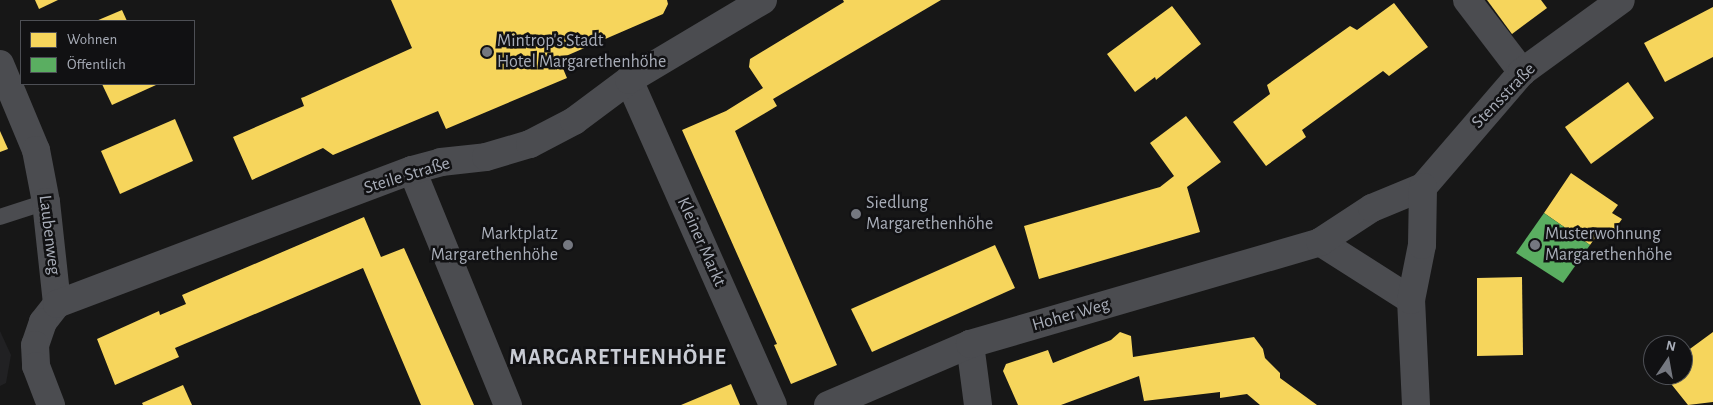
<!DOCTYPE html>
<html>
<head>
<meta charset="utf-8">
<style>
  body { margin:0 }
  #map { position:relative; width:1713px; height:405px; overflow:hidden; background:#171717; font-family:"Alegreya Sans",sans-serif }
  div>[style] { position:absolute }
  .built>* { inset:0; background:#212123 }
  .homes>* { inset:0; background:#f6d55c }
  .public>* { inset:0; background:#5aae61 }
  .lane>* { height:16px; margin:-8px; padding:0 8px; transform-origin:8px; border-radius:8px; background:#4b4c50 }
  .street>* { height:28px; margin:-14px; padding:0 14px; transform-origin:14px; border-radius:14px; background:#4b4c50 }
  .dots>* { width:14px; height:14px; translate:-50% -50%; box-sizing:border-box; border:2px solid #111113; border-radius:50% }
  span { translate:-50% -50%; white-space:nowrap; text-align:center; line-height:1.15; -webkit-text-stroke:5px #111113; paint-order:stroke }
  .poi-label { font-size:18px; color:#a8adb8 }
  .left { translate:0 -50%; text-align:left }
  .right { translate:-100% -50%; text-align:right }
  .street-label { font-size:18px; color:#a8adb8 }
  .district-label { font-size:22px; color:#c9ccd4; font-weight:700; letter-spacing:1px }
  .legend { position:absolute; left:20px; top:20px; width:175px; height:65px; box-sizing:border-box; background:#111113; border:1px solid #4d4f55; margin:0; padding:6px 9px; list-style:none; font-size:15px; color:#a8adb8 }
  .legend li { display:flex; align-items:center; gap:10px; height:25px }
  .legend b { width:25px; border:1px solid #4d4f55 }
  .north { position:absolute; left:1643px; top:335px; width:50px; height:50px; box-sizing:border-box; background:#111113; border:1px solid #4d4f55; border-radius:50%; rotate:12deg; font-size:14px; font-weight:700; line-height:20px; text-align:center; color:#a8adb8 }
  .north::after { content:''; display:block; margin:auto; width:18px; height:22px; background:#757880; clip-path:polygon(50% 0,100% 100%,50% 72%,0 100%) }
</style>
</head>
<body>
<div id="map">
  <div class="built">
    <i style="clip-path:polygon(0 331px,11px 355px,6px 383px,0 386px)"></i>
  </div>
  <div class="homes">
    <i style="clip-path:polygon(35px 0,58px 0,39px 9px)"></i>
    <i style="clip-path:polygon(391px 0,667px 0,668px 4px,663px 14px,559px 59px,567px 78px,446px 129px,438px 111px,333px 155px,323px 148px,252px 180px,233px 137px,304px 106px,301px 98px,304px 97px,412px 48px)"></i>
    <i style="clip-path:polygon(843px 0,941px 0,773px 99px,777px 106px,735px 131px,837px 365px,791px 384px,774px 345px,777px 344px,682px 130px,726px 111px,763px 88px,749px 67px,750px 59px,844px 2px)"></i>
    <i style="clip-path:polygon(1487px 0,1541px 0,1547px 8px,1512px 34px)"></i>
    <i style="clip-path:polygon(1394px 3px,1428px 47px,1389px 76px,1383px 71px,1302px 130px,1306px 137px,1266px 166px,1233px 122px,1270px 94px,1267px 85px,1350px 26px,1357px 30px)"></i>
    <i style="clip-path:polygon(1172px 6px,1201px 44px,1156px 80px,1155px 77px,1135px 92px,1107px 54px)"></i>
    <i style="clip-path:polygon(1713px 7px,1713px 57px,1665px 82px,1644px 43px)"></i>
    <i style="clip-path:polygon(122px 10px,127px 21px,96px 21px)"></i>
    <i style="clip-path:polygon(1628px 82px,1654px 118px,1591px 164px,1565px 127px)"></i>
    <i style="clip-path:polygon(102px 84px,155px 84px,156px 85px,112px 105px)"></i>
    <i style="clip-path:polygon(1186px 116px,1221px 162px,1187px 187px,1200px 232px,1039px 279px,1024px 226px,1160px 187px,1174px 176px,1150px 143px)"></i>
    <i style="clip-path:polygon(175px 119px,193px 161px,120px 194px,101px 151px)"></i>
    <i style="clip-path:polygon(0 131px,8px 149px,0 152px)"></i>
    <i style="clip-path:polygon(1571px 173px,1618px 205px,1612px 213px,1622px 219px,1610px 236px,1601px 230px,1590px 245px,1544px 213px)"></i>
    <i style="clip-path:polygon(364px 217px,381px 257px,404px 248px,474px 405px,421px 405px,363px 268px,175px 348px,179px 357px,115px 385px,97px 339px,159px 311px,160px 315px,186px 304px,182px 295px)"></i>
    <i style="clip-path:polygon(995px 245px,1015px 288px,872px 352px,851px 309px)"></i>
    <i style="clip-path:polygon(1522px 277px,1523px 355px,1477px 356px,1477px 278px)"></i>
    <i style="clip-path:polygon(1120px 332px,1131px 336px,1133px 357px,1254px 337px,1263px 349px,1265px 358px,1280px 373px,1280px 378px,1317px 405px,1260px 405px,1247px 394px,1220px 398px,1220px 392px,1144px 401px,1139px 376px,1061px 405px,1018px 405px,1003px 371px,1006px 364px,1048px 350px,1053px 363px,1111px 340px)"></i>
    <i style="clip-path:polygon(1713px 332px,1713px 402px,1688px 405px,1664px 375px,1683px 375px,1683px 354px)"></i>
    <i style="clip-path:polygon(731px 384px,740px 405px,681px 405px)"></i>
    <i style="clip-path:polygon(183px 385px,192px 405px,143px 405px,142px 403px)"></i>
  </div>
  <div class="public">
    <i style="clip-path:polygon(1544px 213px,1590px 245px,1563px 283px,1516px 253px)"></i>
  </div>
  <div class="lane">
    <i style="left:0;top:217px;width:48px;rotate:-18.1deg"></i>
  </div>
  <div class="street">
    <i style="left:1467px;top:0;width:91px;rotate:52.6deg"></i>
    <i style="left:0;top:64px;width:93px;rotate:67.3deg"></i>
    <i style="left:36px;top:150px;width:53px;rotate:79.1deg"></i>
    <i style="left:46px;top:202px;width:103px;rotate:83.8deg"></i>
    <i style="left:57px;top:304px;width:23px;rotate:128deg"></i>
    <i style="left:43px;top:322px;width:24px;rotate:109deg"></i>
    <i style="left:35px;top:345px;width:21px;rotate:87deg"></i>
    <i style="left:36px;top:366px;width:42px;rotate:69deg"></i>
    <i style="left:629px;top:80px;width:355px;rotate:66.1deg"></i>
    <i style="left:412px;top:170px;width:254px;rotate:67.8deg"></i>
    <i style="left:1320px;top:242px;width:108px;rotate:32.5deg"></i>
    <i style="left:57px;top:304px;width:379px;rotate:-20.7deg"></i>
    <i style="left:412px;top:170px;width:30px;rotate:-15deg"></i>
    <i style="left:441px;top:162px;width:45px;rotate:-6.3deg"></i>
    <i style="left:486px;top:157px;width:46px;rotate:-16.5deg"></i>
    <i style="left:530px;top:144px;width:50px;rotate:-27.6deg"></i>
    <i style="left:574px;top:121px;width:69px;rotate:-36.7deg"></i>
    <i style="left:629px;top:80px;width:156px;rotate:-30.8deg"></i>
    <i style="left:970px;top:344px;width:62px;rotate:82.5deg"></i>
    <i style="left:828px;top:405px;width:155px;rotate:-23.2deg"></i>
    <i style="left:970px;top:344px;width:365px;rotate:-16.2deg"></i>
    <i style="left:1320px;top:242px;width:62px;rotate:-33.2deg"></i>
    <i style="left:1372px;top:208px;width:55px;rotate:-22.4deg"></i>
    <i style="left:1423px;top:187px;width:152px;rotate:-49.3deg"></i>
    <i style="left:1522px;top:72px;width:122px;rotate:-36deg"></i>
    <i style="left:1416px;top:405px;width:105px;rotate:-92.7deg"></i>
    <i style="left:1411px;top:300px;width:56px;rotate:-78.7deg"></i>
    <i style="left:1422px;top:245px;width:58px;rotate:-89deg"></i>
  </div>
  <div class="dots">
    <i style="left:487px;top:52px;background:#757880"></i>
    <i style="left:856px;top:214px;background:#757880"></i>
    <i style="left:568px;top:245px;background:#757880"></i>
    <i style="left:1535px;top:245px;background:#757880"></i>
  </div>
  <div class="poi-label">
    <span class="left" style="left:497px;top:52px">Mintrop's Stadt<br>Hotel Margarethenhöhe</span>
    <span class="left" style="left:866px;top:214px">Siedlung<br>Margarethenhöhe</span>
    <span class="right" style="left:558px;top:245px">Marktplatz<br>Margarethenhöhe</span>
    <span class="left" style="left:1545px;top:245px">Musterwohnung<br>Margarethenhöhe</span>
  </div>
  <div class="street-label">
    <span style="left:1504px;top:96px;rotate:-46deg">Stensstraße</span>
    <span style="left:407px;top:176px;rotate:-17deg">Steile Straße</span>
    <span style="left:49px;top:235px;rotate:83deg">Laubenweg</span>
    <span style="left:701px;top:242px;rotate:66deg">Kleiner Markt</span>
    <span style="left:1071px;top:315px;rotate:-16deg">Hoher Weg</span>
  </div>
  <div class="district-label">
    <span style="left:618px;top:358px">MARGARETHENHÖHE</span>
  </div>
  <ul class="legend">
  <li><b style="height:14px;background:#f6d55c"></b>Wohnen</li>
  <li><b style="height:14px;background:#5aae61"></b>Öffentlich</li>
  </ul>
  <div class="north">N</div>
</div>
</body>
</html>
